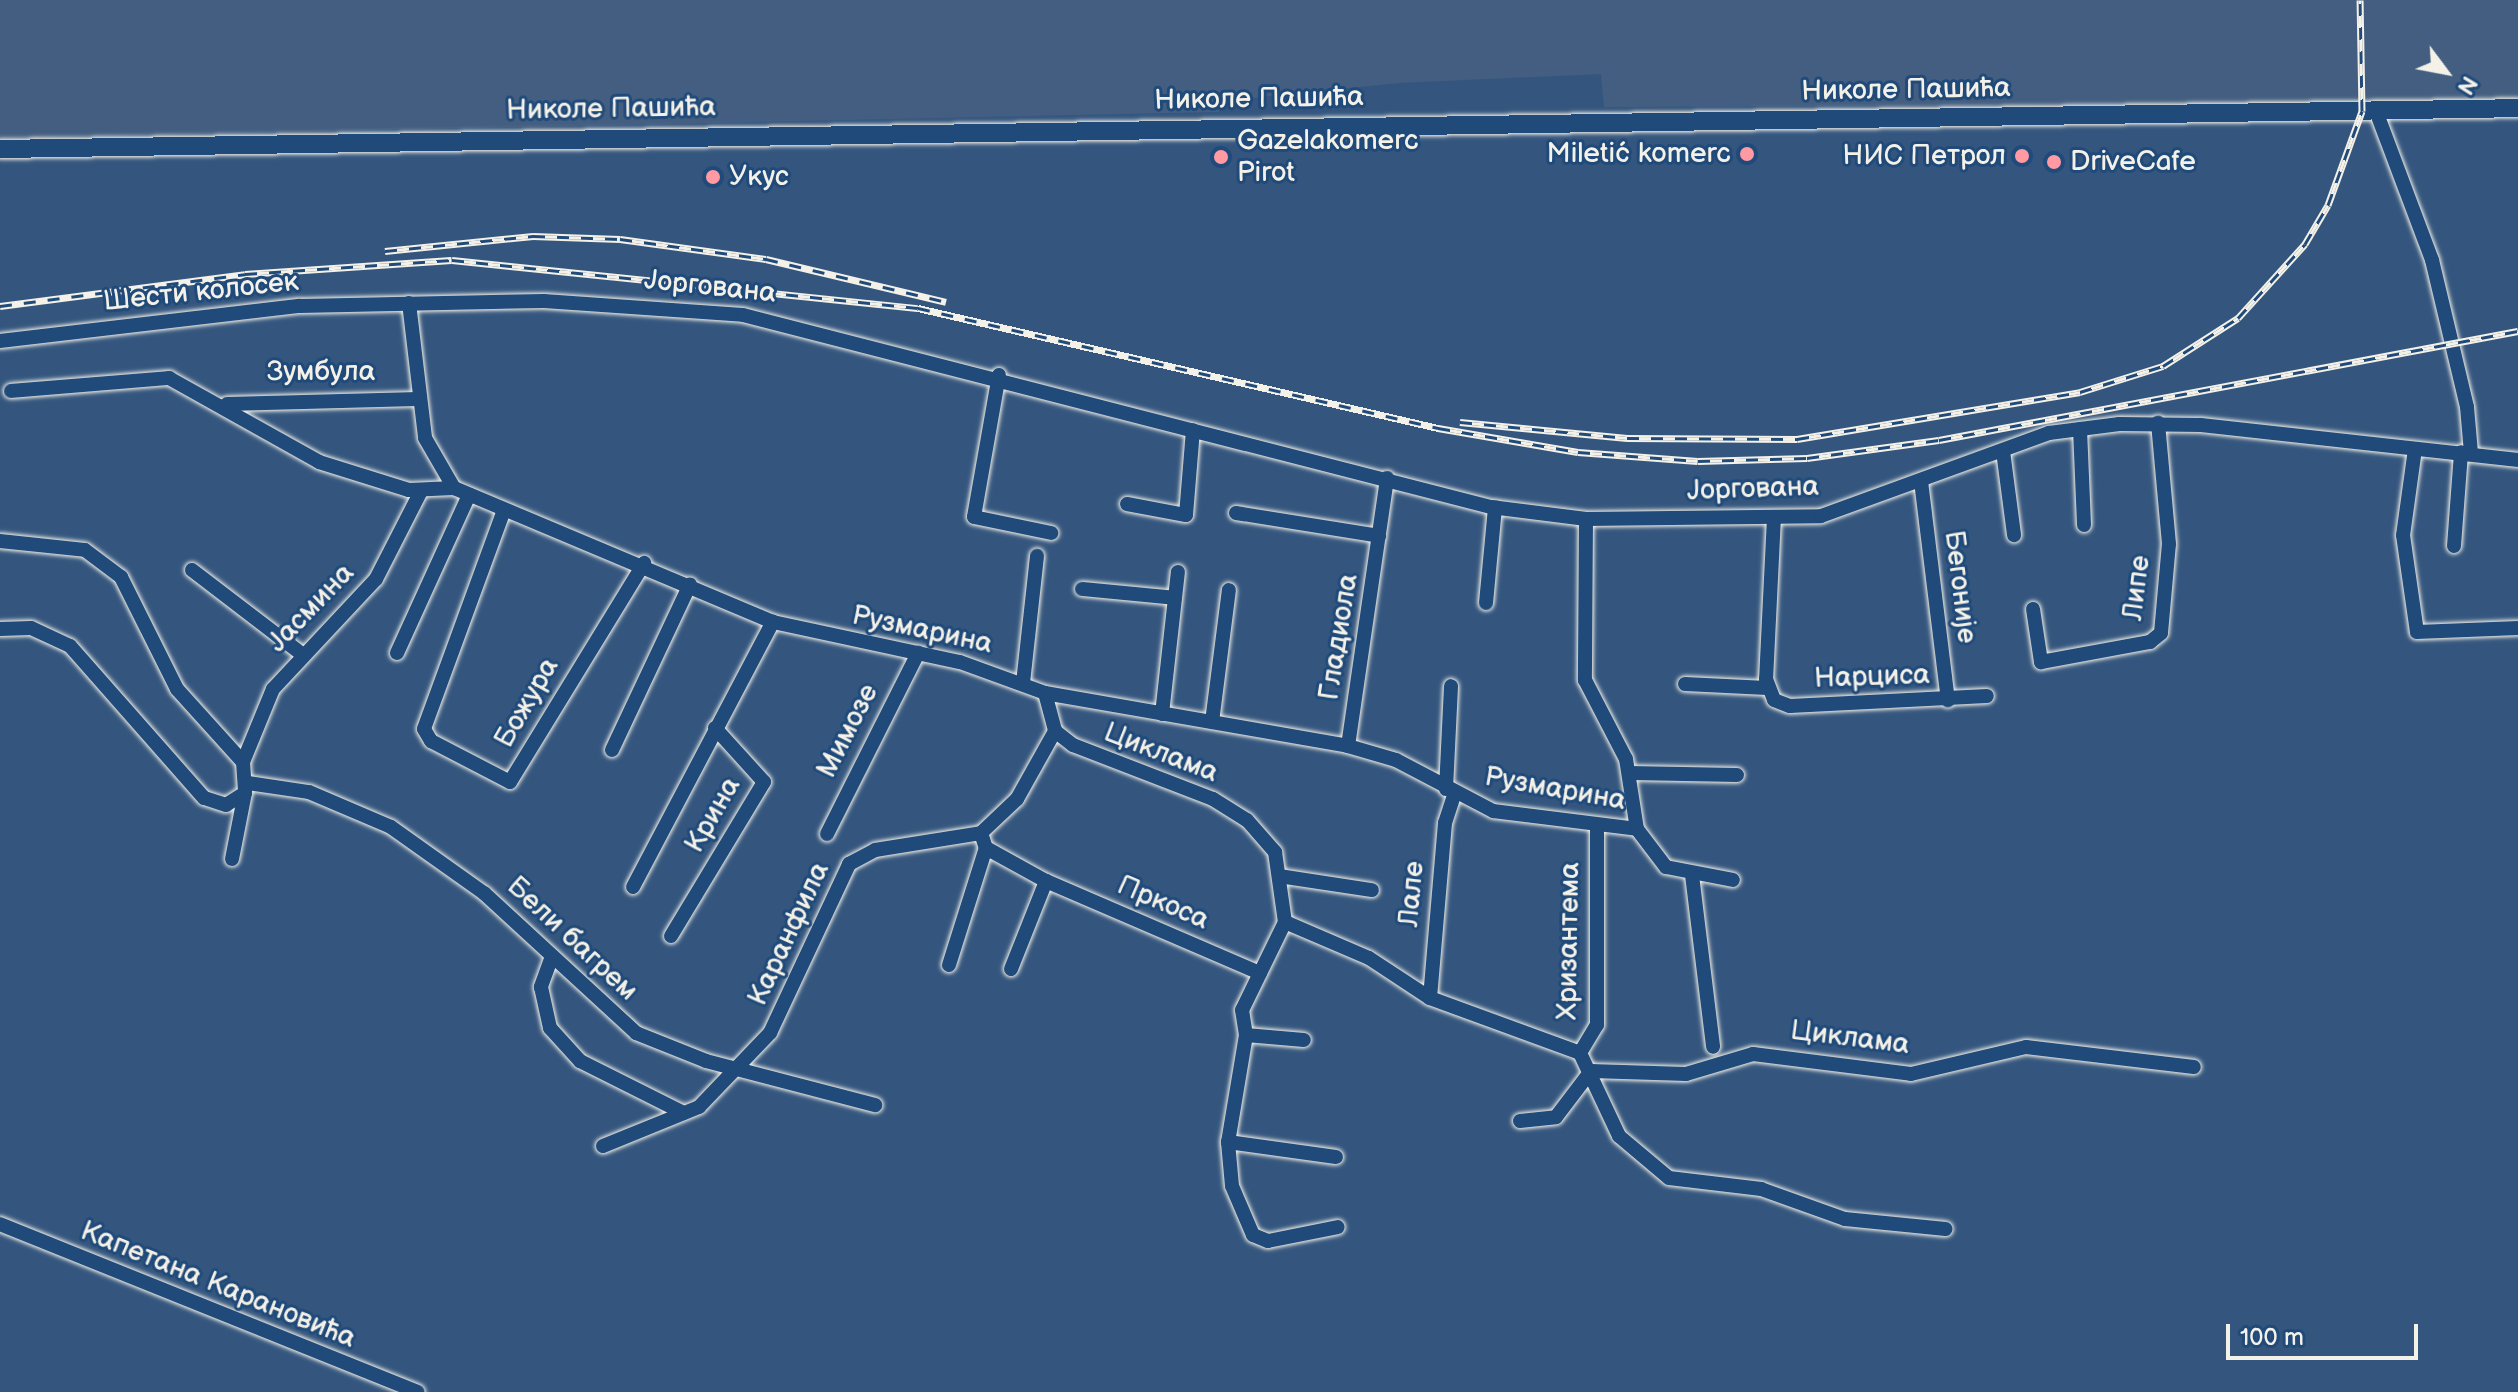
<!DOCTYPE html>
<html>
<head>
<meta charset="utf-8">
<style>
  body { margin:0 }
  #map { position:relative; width:2518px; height:1392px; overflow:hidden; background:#34567e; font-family:"Balsamiq Sans",sans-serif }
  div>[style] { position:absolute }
  .built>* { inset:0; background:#435e80 }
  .roads { filter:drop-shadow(0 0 2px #f4f1e8) drop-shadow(0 0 2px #f4f1e8) }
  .street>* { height:14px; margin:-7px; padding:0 7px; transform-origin:7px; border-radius:7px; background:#1f4a7a }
  .secondary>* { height:18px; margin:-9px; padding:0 9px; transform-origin:9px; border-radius:9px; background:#1f4a7a }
  .rail>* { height:7px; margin-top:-3.5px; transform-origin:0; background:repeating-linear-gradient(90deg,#1f4a7a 0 12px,#f4f1e8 0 24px); box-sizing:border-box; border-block:2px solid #f4f1e8 }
  .dots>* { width:22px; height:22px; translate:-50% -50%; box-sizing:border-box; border:4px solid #1f4a7a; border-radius:50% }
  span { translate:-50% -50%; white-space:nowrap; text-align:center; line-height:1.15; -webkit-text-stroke:6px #1f4a7a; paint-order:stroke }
  .street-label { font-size:28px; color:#f4f1e8 }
  .poi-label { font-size:28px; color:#f4f1e8 }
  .left { translate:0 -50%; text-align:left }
  .right { translate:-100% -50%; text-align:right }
  .north { position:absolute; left:2406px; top:32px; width:80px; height:80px; -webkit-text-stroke:6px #1f4a7a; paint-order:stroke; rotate:122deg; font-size:22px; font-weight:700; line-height:32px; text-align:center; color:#f4f1e8 }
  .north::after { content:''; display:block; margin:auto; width:28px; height:36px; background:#f4f1e8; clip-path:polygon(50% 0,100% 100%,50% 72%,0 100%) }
  .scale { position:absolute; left:2226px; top:1324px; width:192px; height:36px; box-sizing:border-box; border:4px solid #f4f1e8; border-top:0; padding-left:10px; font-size:24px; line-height:28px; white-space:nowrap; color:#f4f1e8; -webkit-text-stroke:6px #1f4a7a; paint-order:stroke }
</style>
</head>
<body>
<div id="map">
  <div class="built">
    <i style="clip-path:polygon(0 0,2518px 0,2518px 102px,1604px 107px,1601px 74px,1399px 83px,1244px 99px,1218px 112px,0 138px)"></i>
  </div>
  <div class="roads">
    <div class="street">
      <i style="left:2376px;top:111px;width:159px;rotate:69.4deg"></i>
      <i style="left:2432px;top:260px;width:151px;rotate:76.6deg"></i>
      <i style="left:2467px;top:407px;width:46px;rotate:85deg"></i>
      <i style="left:409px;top:303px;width:136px;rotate:83.2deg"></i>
      <i style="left:425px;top:438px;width:58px;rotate:59.9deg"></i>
      <i style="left:454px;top:488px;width:346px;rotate:22.8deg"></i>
      <i style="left:773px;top:622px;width:191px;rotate:12.1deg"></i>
      <i style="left:960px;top:662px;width:90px;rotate:20deg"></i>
      <i style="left:1045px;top:693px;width:39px;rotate:75deg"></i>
      <i style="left:1055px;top:731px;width:23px;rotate:38deg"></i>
      <i style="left:1073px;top:745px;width:150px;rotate:21.1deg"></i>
      <i style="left:1213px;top:799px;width:40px;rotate:32deg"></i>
      <i style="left:1247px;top:820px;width:43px;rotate:48.8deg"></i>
      <i style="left:1275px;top:852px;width:71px;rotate:81.9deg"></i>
      <i style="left:1285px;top:922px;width:91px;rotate:23.2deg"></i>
      <i style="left:1369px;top:958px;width:73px;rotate:33.3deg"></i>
      <i style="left:1430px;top:998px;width:160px;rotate:20.1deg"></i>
      <i style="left:1580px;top:1053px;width:92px;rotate:64.8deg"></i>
      <i style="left:1619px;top:1136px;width:65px;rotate:40deg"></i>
      <i style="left:1669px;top:1178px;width:93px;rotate:6.8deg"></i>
      <i style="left:1761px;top:1189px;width:89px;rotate:19.7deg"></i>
      <i style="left:1845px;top:1219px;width:101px;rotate:5.7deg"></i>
      <i style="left:0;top:341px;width:302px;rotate:-6.7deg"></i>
      <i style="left:300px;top:306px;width:244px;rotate:-1.2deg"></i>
      <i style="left:544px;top:301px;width:199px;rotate:4deg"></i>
      <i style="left:743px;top:315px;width:772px;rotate:14.4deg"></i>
      <i style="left:1491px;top:507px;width:96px;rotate:7.2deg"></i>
      <i style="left:1586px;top:519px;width:235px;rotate:-0.7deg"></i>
      <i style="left:1821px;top:516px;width:243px;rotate:-20deg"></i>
      <i style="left:2049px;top:433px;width:71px;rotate:-7.3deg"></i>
      <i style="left:2119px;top:424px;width:82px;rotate:0.7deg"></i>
      <i style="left:2201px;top:425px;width:319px;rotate:6.3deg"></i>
      <i style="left:999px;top:375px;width:144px;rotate:100deg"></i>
      <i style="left:974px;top:517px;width:79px;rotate:11.7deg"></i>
      <i style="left:11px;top:391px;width:159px;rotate:-4.7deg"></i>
      <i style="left:169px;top:378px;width:172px;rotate:29.2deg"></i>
      <i style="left:319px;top:462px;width:94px;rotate:17.3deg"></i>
      <i style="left:409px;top:490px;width:45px;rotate:-2.5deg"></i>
      <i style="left:227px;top:404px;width:191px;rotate:-1.5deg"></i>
      <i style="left:2080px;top:429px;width:96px;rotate:87.6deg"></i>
      <i style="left:2415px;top:449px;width:87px;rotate:97.9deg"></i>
      <i style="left:2403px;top:535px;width:98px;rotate:81.8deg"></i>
      <i style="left:2417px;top:632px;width:101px;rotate:-2.3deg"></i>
      <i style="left:2003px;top:451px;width:85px;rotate:82.5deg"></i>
      <i style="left:1921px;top:481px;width:221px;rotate:83deg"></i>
      <i style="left:1127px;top:504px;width:60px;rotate:10.6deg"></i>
      <i style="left:1186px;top:515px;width:85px;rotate:-85.3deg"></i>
      <i style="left:504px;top:510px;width:233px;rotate:110.1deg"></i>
      <i style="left:424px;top:729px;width:14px;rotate:60deg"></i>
      <i style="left:431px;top:741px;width:89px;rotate:27.4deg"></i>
      <i style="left:510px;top:782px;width:257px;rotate:-58.5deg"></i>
      <i style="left:1236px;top:513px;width:145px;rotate:9.1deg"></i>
      <i style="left:1774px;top:517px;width:162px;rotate:92.8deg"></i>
      <i style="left:1766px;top:679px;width:22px;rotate:69deg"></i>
      <i style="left:1774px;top:700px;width:17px;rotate:21deg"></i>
      <i style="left:1790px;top:706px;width:197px;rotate:-2.9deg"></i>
      <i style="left:1586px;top:519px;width:161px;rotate:90.4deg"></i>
      <i style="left:1585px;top:680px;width:89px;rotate:62.6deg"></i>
      <i style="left:1626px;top:759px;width:71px;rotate:81.1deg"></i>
      <i style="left:0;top:541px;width:85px;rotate:6deg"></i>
      <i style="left:85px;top:550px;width:45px;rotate:36.9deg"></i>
      <i style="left:121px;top:577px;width:125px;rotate:63.4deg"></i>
      <i style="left:177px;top:689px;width:98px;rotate:47.9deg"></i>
      <i style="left:243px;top:762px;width:31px;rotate:86deg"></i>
      <i style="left:245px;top:793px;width:22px;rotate:148deg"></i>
      <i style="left:226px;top:805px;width:23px;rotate:-162deg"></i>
      <i style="left:204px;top:798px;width:203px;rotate:-131.4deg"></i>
      <i style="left:70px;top:646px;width:43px;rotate:-155.2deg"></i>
      <i style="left:31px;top:628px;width:31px;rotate:178deg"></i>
      <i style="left:2454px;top:546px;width:94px;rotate:-85.7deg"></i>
      <i style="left:192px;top:570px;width:138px;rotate:37.4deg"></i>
      <i style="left:1082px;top:589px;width:93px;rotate:5.5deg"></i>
      <i style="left:1486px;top:603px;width:96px;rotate:-84.6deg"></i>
      <i style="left:2033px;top:609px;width:54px;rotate:81.4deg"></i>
      <i style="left:2041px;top:662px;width:111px;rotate:-10.4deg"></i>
      <i style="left:2150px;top:642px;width:14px;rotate:-39deg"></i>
      <i style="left:2161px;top:633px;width:89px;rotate:-84.9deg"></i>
      <i style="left:2169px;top:544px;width:122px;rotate:-95.2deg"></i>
      <i style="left:397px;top:653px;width:174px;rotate:-65.5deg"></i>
      <i style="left:1023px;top:683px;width:128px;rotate:-83.7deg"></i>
      <i style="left:1685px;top:684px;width:82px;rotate:2.8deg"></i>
      <i style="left:1045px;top:693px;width:308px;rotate:9.9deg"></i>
      <i style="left:1348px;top:746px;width:50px;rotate:16.3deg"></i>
      <i style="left:1396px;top:760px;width:110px;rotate:27.7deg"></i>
      <i style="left:1493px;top:811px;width:145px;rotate:7.1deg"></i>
      <i style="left:1637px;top:829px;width:48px;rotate:52.7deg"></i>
      <i style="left:1666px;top:867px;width:68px;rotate:11deg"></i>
      <i style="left:1162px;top:714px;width:143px;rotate:-83.6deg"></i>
      <i style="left:1212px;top:722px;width:133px;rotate:-82.7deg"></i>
      <i style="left:1348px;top:746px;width:271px;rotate:-81.7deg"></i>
      <i style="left:612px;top:750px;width:183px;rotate:-64.8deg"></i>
      <i style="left:243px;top:762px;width:79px;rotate:-67.7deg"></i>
      <i style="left:273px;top:689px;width:151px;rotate:-46.9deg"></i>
      <i style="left:376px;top:579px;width:99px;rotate:-62.9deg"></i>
      <i style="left:1630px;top:773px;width:107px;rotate:1.1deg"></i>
      <i style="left:248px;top:783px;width:62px;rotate:8.4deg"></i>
      <i style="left:309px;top:792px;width:89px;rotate:23.1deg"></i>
      <i style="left:391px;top:827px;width:114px;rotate:35.4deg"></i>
      <i style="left:484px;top:893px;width:207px;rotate:42.6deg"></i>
      <i style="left:636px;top:1033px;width:75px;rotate:21.8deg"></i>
      <i style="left:706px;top:1061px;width:175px;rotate:14.6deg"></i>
      <i style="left:1446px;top:789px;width:103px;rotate:-87.2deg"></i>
      <i style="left:981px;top:833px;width:16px;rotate:72deg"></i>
      <i style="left:986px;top:848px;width:68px;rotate:28.8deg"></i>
      <i style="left:1046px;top:881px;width:233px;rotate:23.3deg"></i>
      <i style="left:827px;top:834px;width:203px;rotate:-63.3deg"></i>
      <i style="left:232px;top:859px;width:67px;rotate:-78.9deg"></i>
      <i style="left:1692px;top:875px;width:173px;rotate:83deg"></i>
      <i style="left:1279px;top:876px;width:94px;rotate:8.6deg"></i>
      <i style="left:633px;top:887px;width:300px;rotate:-62.2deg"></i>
      <i style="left:1285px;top:922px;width:98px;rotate:116deg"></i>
      <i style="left:1242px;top:1010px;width:25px;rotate:81deg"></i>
      <i style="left:1246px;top:1035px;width:109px;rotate:99.5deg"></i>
      <i style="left:1228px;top:1142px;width:109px;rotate:7.9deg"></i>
      <i style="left:671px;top:936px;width:180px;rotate:-58.9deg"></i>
      <i style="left:764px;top:782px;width:73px;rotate:-132.2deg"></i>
      <i style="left:551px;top:959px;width:30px;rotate:110deg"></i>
      <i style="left:541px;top:987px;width:42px;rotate:77.6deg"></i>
      <i style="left:550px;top:1028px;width:45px;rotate:47.7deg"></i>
      <i style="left:580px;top:1061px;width:116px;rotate:26.6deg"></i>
      <i style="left:949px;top:965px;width:123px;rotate:-72.5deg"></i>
      <i style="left:1011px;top:969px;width:95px;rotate:-68.3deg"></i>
      <i style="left:1430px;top:998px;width:176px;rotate:-85.1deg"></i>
      <i style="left:1445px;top:823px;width:28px;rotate:-72deg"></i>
      <i style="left:1246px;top:1035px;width:58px;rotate:4.9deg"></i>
      <i style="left:1580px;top:1053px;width:33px;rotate:-59deg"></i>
      <i style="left:1597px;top:1025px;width:199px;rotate:-90deg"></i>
      <i style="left:1520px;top:1121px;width:36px;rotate:-6deg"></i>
      <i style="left:1556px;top:1117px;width:58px;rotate:-52.7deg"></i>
      <i style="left:1591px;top:1071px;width:95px;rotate:1.8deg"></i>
      <i style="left:1686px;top:1074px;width:70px;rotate:-16.6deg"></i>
      <i style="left:1753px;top:1054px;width:159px;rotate:7.2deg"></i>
      <i style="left:1911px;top:1074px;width:118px;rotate:-13.2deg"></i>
      <i style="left:2026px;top:1047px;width:169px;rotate:6.8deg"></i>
      <i style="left:1228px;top:1142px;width:44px;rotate:84.8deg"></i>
      <i style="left:1232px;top:1186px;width:53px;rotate:66.8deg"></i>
      <i style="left:1253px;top:1235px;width:16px;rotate:22deg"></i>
      <i style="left:1268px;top:1241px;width:71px;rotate:-11.3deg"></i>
      <i style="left:603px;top:1146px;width:104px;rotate:-22.1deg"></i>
      <i style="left:699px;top:1107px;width:103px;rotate:-46.2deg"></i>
      <i style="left:770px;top:1033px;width:187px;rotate:-64.9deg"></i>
      <i style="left:849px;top:864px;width:30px;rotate:-28deg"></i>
      <i style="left:875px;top:850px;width:107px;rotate:-9.1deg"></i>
      <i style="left:981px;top:833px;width:50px;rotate:-43.4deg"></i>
      <i style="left:1017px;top:799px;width:78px;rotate:-60.8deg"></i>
      <i style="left:0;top:1224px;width:450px;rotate:21.9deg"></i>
    </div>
    <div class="secondary">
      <i style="left:0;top:149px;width:2518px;rotate:-0.93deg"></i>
    </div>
  </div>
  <div class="rail">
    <i style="left:385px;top:251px;width:149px;rotate:-5.8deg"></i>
    <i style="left:533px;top:236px;width:87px;rotate:2deg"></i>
    <i style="left:620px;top:239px;width:147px;rotate:7.8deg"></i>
    <i style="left:766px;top:259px;width:185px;rotate:13.4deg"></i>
    <i style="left:0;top:306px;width:247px;rotate:-7.4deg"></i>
    <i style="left:245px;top:274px;width:207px;rotate:-3.9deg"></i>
    <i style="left:452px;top:260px;width:468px;rotate:5.9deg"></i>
    <i style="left:918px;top:308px;width:534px;rotate:12.99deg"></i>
    <i style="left:1438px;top:428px;width:142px;rotate:9.7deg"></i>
    <i style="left:1578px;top:452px;width:120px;rotate:4.3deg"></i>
    <i style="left:1698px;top:461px;width:109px;rotate:-1.6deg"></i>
    <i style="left:1807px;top:458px;width:133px;rotate:-7.8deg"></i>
    <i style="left:1939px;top:440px;width:589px;rotate:-10.66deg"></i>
    <i style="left:1460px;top:422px;width:168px;rotate:5.5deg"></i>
    <i style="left:1627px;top:438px;width:170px;rotate:0.3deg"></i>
    <i style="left:1797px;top:439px;width:287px;rotate:-9.4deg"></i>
    <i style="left:2080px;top:392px;width:87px;rotate:-17.4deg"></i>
    <i style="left:2163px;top:366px;width:89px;rotate:-32.6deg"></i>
    <i style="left:2238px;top:318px;width:100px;rotate:-47.8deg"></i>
    <i style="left:2305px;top:244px;width:45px;rotate:-59.5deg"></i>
    <i style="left:2328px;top:205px;width:100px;rotate:-70.1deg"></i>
    <i style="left:2362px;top:111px;width:111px;rotate:-91deg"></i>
  </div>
  <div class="dots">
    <i style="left:1747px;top:154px;background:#ff9aa2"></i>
    <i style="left:2022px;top:156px;background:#ff9aa2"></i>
    <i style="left:1221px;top:157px;background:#ff9aa2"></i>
    <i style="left:2054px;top:162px;background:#ff9aa2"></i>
    <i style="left:713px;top:177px;background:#ff9aa2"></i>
  </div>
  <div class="street-label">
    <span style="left:1906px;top:90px;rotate:-1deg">Николе Пашића</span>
    <span style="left:1259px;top:99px;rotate:-1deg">Николе Пашића</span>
    <span style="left:611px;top:109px;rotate:-1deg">Николе Пашића</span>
    <span style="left:710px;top:287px;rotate:6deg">Јоргована</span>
    <span style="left:201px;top:292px;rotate:-6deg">Шести колосек</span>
    <span style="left:321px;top:372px">Зумбула</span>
    <span style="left:1753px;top:489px;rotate:-2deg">Јоргована</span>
    <span style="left:1960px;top:587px;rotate:83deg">Бегоније</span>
    <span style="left:2137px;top:588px;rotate:-83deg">Липе</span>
    <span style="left:311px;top:608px;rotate:-46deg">Јасмина</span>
    <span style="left:922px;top:630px;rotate:12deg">Рузмарина</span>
    <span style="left:1339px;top:637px;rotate:-81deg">Гладиола</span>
    <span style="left:1872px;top:677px;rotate:-2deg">Нарциса</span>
    <span style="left:527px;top:703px;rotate:-60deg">Божура</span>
    <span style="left:848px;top:731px;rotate:-63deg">Мимозе</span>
    <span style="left:1161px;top:753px;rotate:21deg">Циклама</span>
    <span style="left:1555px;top:789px;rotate:10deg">Рузмарина</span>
    <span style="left:713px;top:815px;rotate:-60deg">Крина</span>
    <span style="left:1412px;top:894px;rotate:-85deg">Лале</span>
    <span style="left:1163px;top:903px;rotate:23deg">Пркоса</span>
    <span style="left:789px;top:934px;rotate:-65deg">Каранфила</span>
    <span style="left:572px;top:939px;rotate:43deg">Бели багрем</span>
    <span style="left:1569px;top:941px;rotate:-89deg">Хризантема</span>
    <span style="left:1850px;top:1038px;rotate:7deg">Циклама</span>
    <span style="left:218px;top:1285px;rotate:22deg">Капетана Карановића</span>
  </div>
  <div class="poi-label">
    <span class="left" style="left:1237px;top:157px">Gazelakomerc<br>Pirot</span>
    <span class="right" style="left:1731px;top:154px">Miletić komerc</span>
    <span class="right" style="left:2006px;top:156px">НИС Петрол</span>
    <span class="left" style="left:2070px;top:162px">DriveCafe</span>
    <span class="left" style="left:729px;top:177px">Укус</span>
  </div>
  <div class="north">N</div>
  <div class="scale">100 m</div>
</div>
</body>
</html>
